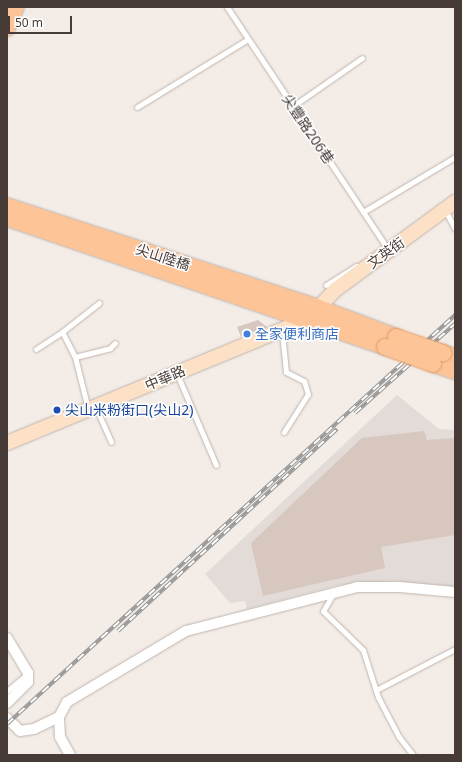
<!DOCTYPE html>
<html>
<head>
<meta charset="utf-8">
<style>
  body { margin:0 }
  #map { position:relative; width:462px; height:762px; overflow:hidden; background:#f3ece7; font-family:"Noto Sans","Noto Sans TC",sans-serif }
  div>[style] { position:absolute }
  .industrial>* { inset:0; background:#e2dbd8 }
  .building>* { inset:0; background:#d7c7bf }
  .roads { filter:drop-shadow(0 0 1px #c1b4ac) drop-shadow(0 0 1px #c1b4ac) }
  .lane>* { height:5px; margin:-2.5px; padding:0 2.5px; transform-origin:2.5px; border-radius:2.5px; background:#fff }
  .street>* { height:10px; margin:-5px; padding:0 5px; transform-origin:5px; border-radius:5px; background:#fff }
  .secondary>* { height:14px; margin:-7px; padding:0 7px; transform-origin:7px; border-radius:7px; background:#fde1c6 }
  .primary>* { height:16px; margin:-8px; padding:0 8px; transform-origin:8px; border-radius:8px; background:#fcc497 }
  .rail>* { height:4px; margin-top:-2px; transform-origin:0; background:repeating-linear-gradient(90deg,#fff 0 8px,#969696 0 16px); box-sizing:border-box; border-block:1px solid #969696 }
  .bridges { filter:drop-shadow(0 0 1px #e19b67) drop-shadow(0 0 1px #e19b67) }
  .primary-bridge>* { height:16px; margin:-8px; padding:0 8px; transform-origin:8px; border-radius:8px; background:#fcc497 }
  .dots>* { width:11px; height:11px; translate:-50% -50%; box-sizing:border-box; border:2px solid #fff; border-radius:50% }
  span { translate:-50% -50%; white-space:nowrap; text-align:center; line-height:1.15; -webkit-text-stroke:3px #fff; paint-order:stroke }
  .street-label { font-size:14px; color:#463b36 }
  .shop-label { font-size:14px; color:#366cbe }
  .left { translate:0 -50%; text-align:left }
  .transit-label { font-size:14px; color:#164399 }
  .frame { position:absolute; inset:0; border:8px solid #463b36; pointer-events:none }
  .scale { position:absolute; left:8px; top:16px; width:64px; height:18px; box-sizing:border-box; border:2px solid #463b36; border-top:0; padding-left:5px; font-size:12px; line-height:14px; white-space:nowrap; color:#463b36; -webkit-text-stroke:3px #fff; paint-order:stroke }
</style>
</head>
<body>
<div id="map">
  <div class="industrial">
    <i style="clip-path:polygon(397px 395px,439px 429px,455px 430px,455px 588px,394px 581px,339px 585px,247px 609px,245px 601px,230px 603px,205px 574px)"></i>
  </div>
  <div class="building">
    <i style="clip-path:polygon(258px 320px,267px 327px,241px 337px,237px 327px)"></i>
    <i style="clip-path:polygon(424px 431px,427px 440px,455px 438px,455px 535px,381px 547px,385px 568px,263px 596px,251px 543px,362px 438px)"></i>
  </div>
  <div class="roads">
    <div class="lane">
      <i style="left:227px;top:7px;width:291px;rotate:56.4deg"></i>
      <i style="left:293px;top:106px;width:84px;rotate:-34.8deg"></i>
      <i style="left:137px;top:107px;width:130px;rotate:-31.5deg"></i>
      <i style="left:445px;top:210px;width:21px;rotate:62deg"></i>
      <i style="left:363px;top:212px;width:107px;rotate:-30.9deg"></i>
      <i style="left:326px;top:285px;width:36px;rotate:-32deg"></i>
      <i style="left:282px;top:332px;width:40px;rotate:84.3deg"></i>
      <i style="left:286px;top:372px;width:20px;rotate:27deg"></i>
      <i style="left:304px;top:381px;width:14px;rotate:73deg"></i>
      <i style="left:308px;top:394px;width:45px;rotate:122.3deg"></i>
      <i style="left:36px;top:349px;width:31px;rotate:-33deg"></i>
      <i style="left:75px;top:357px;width:36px;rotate:-14deg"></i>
      <i style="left:110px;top:348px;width:7px;rotate:-45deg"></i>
      <i style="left:177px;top:374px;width:99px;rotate:66.8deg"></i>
      <i style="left:96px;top:408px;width:37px;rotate:66deg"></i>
      <i style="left:88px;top:409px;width:54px;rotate:-104deg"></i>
      <i style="left:75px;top:357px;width:28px;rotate:-117deg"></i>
      <i style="left:62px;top:332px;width:47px;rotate:-38.1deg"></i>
      <i style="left:333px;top:594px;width:20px;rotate:120deg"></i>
      <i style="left:323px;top:611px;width:56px;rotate:44.3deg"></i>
      <i style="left:363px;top:650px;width:49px;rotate:72.3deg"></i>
      <i style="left:378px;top:697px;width:45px;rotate:62.3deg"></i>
      <i style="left:399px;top:737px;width:23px;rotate:52deg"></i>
      <i style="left:376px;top:690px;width:89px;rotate:-27.4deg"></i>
      <i style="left:7px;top:691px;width:26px;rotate:-40deg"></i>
    </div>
    <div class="street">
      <i style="left:7px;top:638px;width:41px;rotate:59deg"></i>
      <i style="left:28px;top:673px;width:9px;rotate:90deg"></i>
      <i style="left:28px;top:682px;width:30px;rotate:135deg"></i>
      <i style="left:7px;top:718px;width:18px;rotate:45deg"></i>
      <i style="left:20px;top:731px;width:14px;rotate:-8deg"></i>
      <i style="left:34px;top:729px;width:28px;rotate:-26deg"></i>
      <i style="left:70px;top:755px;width:21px;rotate:-119deg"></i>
      <i style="left:60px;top:737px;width:20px;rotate:-93deg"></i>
      <i style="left:59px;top:717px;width:17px;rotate:-62deg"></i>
      <i style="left:67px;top:702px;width:139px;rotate:-30.8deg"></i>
      <i style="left:186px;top:631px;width:177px;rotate:-14.4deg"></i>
      <i style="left:357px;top:587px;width:43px"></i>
      <i style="left:400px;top:587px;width:55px;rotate:5.2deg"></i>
    </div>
    <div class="secondary">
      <i style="left:7px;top:443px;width:326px;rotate:-22.4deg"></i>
      <i style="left:308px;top:319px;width:40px;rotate:-47deg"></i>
      <i style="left:335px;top:290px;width:149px;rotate:-36.3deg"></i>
    </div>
    <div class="primary">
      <i style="left:7px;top:28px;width:23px;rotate:-67deg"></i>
      <i style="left:7px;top:206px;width:328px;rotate:18.1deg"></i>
      <i style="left:319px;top:308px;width:82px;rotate:20.6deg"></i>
      <i style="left:7px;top:218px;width:399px;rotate:18.8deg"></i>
      <i style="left:443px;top:353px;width:13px;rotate:18deg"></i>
      <i style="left:433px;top:364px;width:23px;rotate:18deg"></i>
    </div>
  </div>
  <div class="rail">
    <i style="left:355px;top:413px;width:134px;rotate:-41.7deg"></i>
    <i style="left:118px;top:631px;width:298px;rotate:-42.7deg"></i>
    <i style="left:7px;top:724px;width:607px;rotate:-42.39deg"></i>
  </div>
  <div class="bridges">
    <div class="primary-bridge">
      <i style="left:396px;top:337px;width:50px;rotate:18.8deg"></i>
      <i style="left:385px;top:347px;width:51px;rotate:19.5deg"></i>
    </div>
  </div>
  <div class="dots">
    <i style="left:247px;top:334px;background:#3f7fe0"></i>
    <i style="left:57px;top:410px;background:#1a4fb4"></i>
  </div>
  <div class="street-label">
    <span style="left:308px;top:129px;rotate:56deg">尖豐路206巷</span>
    <span style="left:386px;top:253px;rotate:-36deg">文英街</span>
    <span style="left:163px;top:257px;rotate:18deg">尖山陸橋</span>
    <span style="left:165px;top:378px;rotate:-23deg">中華路</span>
  </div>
  <div class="shop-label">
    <span class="left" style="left:255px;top:334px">全家便利商店</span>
  </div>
  <div class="transit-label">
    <span class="left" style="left:65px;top:410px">尖山米粉街口(尖山2)</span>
  </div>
  <div class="frame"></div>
  <div class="scale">50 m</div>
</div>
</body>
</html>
